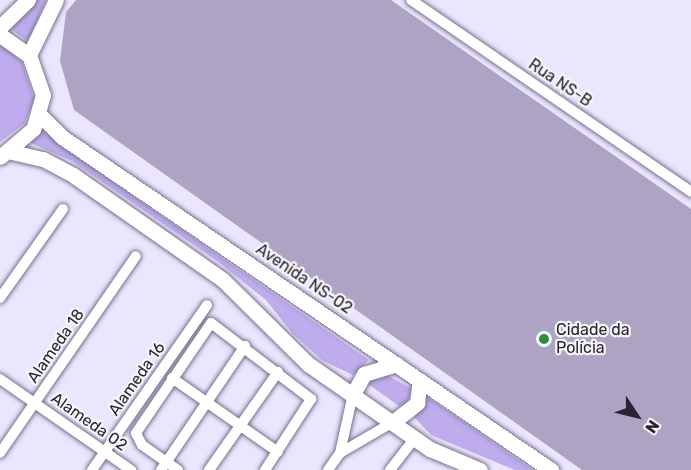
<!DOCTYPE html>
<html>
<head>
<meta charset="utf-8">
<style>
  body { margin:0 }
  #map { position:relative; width:691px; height:470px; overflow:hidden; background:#ebe5fe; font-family:Rubik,sans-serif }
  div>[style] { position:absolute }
  .green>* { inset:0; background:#beaced }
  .building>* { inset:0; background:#aca4c2 }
  .roads { filter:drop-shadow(0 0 2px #77708b) drop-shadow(0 0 2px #77708b) }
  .street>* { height:10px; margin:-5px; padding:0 5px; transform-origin:5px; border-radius:5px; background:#fff }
  .secondary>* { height:15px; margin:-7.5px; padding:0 7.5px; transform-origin:7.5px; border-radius:7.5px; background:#fff }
  .dots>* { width:16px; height:16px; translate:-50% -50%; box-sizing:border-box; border:3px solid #f7f5fb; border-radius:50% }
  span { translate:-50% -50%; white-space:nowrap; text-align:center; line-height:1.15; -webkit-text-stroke:4.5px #f7f5fb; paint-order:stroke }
  .street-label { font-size:16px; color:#282530 }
  .poi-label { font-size:16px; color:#282530 }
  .left { translate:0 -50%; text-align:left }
  .north { position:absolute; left:607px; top:386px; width:60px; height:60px; -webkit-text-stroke:4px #f7f5fb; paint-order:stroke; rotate:125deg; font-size:16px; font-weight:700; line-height:24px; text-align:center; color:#282530 }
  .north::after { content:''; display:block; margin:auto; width:21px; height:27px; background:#282530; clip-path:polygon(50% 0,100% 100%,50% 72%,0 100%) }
</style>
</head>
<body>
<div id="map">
  <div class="green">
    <i style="clip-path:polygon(36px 0,46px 0,28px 42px,7px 26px)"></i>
    <i style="clip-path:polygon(0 44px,22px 62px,34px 99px,25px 123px,0 142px)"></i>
    <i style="clip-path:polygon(42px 126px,64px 148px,369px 360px,353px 375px,323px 361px,292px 333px,266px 300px,217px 261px,72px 161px,31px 143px)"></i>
    <i style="clip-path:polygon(378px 370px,412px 389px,406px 405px,399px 406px,368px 384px)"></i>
    <i style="clip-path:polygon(428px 398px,458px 418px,533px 470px,515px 470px,431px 435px,414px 417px)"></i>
  </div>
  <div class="building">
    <i style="clip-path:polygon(76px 0,391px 0,691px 209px,691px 470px,582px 470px,74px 110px,60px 61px,66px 12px)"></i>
  </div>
  <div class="roads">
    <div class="street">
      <i style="left:411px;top:0;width:340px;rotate:34.4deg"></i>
      <i style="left:0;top:298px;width:109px;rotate:-54.7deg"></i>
      <i style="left:172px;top:378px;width:129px;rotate:34.9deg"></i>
      <i style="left:0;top:379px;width:160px;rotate:34.8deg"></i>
      <i style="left:0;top:453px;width:239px;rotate:-55.4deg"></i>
      <i style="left:340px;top:453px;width:61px;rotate:-30.3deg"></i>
      <i style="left:92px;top:470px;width:201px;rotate:-55.1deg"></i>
      <i style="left:161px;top:470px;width:150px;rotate:-55.9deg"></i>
      <i style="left:178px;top:470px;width:44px;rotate:-145.2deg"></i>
      <i style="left:142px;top:445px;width:13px;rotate:-117deg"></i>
      <i style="left:136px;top:433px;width:133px;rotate:-55.7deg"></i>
      <i style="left:211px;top:323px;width:126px;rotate:37.2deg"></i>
      <i style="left:311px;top:399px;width:85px;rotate:122.9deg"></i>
      <i style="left:209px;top:470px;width:120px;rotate:-54.9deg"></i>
      <i style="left:328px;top:470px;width:21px;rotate:-55deg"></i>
      <i style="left:340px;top:453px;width:60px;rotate:-77.6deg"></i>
      <i style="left:390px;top:470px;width:41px;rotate:-52deg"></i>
    </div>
    <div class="secondary">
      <i style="left:0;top:27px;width:39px;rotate:-44deg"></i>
      <i style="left:0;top:35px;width:35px;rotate:35deg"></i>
      <i style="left:29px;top:55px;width:42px;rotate:70.7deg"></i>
      <i style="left:43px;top:95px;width:35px;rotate:106deg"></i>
      <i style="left:33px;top:129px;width:43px;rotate:139.7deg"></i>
      <i style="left:29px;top:55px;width:61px;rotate:-63.9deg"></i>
      <i style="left:40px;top:115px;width:31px;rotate:45deg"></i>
      <i style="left:62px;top:137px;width:592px;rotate:34.25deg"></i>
      <i style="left:12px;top:152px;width:32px;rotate:13deg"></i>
      <i style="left:43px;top:159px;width:34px;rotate:28deg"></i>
      <i style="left:73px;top:175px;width:183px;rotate:35deg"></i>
      <i style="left:223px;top:280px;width:120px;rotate:44.7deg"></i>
      <i style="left:308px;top:364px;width:149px;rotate:34.9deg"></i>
      <i style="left:430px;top:449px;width:54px;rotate:22.8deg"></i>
      <i style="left:353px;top:394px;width:23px;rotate:-61deg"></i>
      <i style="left:364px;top:374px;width:34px;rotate:-17deg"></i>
      <i style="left:393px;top:422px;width:31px;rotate:-38deg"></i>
      <i style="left:417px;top:403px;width:23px;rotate:-83deg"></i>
    </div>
  </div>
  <div class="dots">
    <i style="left:544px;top:339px;background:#2d8c3f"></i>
  </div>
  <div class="street-label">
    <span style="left:560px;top:83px;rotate:34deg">Rua NS-B</span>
    <span style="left:304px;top:279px;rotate:34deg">Avenida NS-02</span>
    <span style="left:56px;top:346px;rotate:-55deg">Alameda 18</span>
    <span style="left:137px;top:379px;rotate:-55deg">Alameda 16</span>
    <span style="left:89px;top:422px;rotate:35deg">Alameda 02</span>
  </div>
  <div class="poi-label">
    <span class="left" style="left:556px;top:339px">Cidade da<br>Polícia</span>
  </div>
  <div class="north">N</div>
</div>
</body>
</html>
